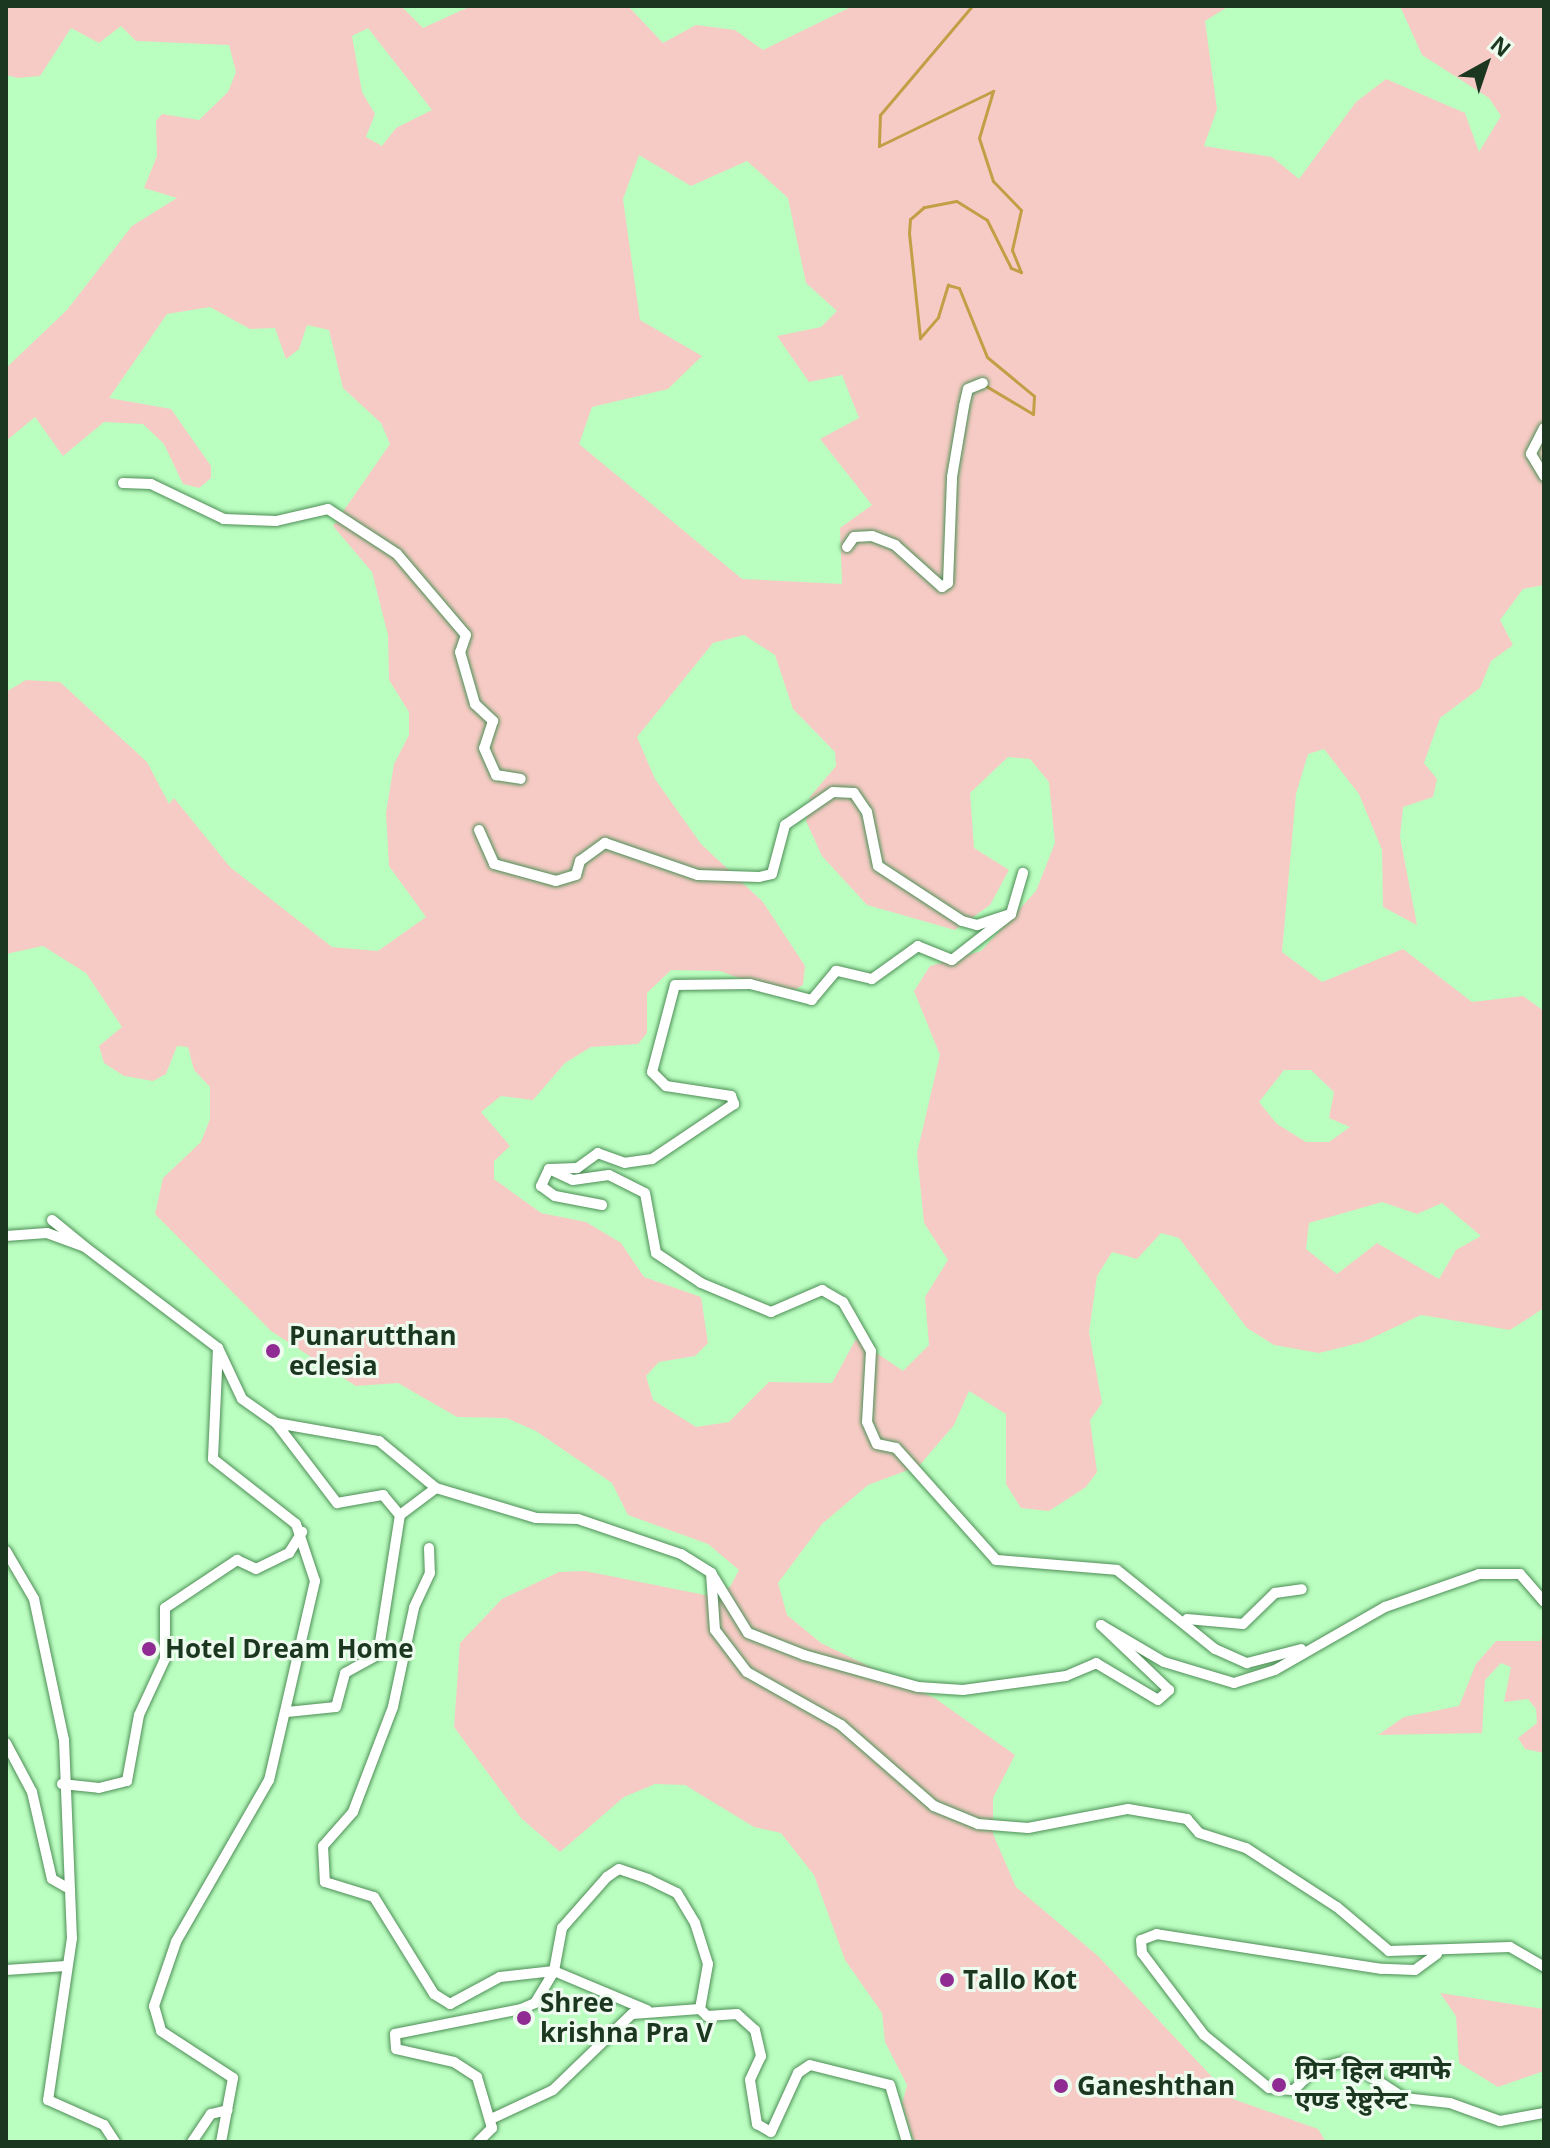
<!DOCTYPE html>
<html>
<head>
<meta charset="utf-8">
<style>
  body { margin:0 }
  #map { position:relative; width:1550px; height:2148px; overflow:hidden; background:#bafec0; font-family:"Open Sans","Noto Sans Devanagari",sans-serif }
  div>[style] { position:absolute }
  .green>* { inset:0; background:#f7cbc5 }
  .stream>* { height:3px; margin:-1.5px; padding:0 1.5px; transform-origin:1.5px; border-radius:1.5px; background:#c29f47 }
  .roads { filter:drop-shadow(0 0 2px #4e8e56) drop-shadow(0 0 2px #4e8e56) }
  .minor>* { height:10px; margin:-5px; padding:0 5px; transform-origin:5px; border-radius:5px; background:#fff }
  .dots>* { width:22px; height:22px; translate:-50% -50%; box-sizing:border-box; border:4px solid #eefbef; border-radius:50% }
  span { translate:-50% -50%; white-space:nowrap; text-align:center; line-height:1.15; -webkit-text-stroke:6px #eefbef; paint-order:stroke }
  .poi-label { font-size:26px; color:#1c371f; font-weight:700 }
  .left { translate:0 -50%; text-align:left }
  .frame { position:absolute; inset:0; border:8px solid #1c371f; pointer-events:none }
  .north { position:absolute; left:1446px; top:24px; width:80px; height:80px; -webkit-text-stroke:6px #eefbef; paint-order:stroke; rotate:40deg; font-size:22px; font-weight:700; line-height:32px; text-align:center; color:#1c371f }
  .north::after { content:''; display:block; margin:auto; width:28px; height:36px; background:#1c371f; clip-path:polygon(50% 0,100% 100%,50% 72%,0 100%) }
</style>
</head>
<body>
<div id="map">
  <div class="green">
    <i style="clip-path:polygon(evenodd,6px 6px,401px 6px,423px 28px,471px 6px,628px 6px,663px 43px,696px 25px,735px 30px,763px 50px,853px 6px,1229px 6px,1205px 21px,1217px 109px,1204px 146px,1272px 157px,1299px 179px,1356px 102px,1386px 79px,1465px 113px,1479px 152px,1501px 116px,1489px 98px,1422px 55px,1400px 6px,1544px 6px,1544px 585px,1523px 589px,1500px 620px,1513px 645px,1491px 661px,1480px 688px,1440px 718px,1424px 763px,1437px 779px,1433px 797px,1403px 807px,1400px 837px,1417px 925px,1383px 907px,1382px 850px,1359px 794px,1324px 749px,1308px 754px,1296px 794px,1282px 952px,1322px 982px,1403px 949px,1472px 1002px,1523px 996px,1544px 1011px,1544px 1308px,1510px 1330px,1421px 1315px,1363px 1342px,1319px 1353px,1274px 1345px,1247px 1328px,1179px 1238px,1161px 1233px,1137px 1259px,1112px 1252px,1097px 1276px,1089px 1332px,1102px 1403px,1090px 1420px,1097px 1472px,1086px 1487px,1049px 1511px,1021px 1508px,1006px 1484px,1006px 1414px,969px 1391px,954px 1425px,919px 1466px,868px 1485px,822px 1524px,778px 1583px,787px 1615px,821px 1643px,936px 1699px,1015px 1755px,993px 1798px,993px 1834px,1016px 1887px,1098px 1956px,1233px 2099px,1318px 2129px,1326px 2142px,914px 2142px,902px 2104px,907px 2085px,885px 2042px,882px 2013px,845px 1960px,814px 1875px,781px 1833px,754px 1827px,685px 1785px,655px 1784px,624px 1797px,560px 1852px,521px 1818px,454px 1727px,460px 1643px,502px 1599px,559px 1572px,585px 1571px,710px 1596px,730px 1587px,739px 1570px,708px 1544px,628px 1515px,612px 1483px,536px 1431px,506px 1418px,457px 1417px,398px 1383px,356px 1386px,271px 1331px,155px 1214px,163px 1178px,201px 1142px,210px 1119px,210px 1087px,194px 1070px,188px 1047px,177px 1046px,166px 1074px,153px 1081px,124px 1076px,104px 1063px,99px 1046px,122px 1027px,86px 973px,43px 946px,6px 954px,6px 692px,26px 680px,60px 682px,147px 762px,169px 804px,174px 798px,230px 867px,332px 947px,378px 951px,426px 917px,389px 866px,386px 813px,394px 764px,409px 735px,409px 712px,389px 680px,388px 635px,372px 572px,333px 526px,390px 444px,381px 423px,343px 388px,329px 330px,307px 325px,299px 349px,286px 359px,275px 328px,250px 329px,210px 307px,167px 314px,109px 398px,171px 409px,211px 466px,211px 478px,199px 488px,183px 484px,164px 444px,143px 424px,104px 422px,63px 456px,35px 417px,6px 441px,6px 368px,67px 310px,132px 226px,177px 198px,144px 188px,157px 156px,156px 121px,162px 114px,199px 120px,228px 92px,236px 72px,229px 45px,136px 41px,121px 26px,99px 43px,71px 28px,40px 76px,18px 78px,6px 75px,6px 6px,368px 28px,432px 110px,396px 128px,382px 146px,366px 137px,375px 114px,362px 92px,352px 36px,368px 28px,6px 6px,639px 155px,691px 186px,747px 161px,788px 198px,806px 283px,837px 311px,821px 327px,777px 336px,809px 382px,842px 375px,859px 418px,820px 439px,872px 505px,840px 528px,842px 584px,742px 579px,579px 444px,592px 407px,668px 389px,702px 356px,640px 320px,623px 199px,639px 155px,6px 6px,744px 635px,775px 655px,793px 709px,835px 752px,836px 766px,810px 797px,806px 821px,822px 856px,867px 905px,955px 930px,990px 905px,1009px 870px,974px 848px,970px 793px,1008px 757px,1030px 759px,1049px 782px,1055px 843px,1036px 891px,981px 951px,930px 966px,914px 991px,940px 1055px,917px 1153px,924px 1223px,948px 1260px,925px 1297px,929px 1345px,903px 1371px,856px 1339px,832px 1383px,769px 1382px,729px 1422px,696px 1427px,653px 1400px,646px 1376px,659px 1362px,695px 1356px,708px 1343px,701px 1297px,644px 1277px,621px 1243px,586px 1222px,541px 1213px,494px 1179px,494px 1161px,510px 1146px,481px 1112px,501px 1096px,533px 1100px,565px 1063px,591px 1047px,638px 1044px,647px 1033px,647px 993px,671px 970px,720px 971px,785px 995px,803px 985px,805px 966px,763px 902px,701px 844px,655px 779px,637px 737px,713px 643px,744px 635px,6px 6px,1284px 1070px,1311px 1070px,1334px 1092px,1329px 1118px,1350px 1127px,1329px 1142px,1306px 1142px,1277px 1124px,1259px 1102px,1284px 1070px,6px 6px,1382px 1202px,1417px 1214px,1442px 1203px,1481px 1236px,1456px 1250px,1439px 1279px,1377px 1243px,1337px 1274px,1306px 1249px,1309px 1223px,1382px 1202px)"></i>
    <i style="clip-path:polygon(1544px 1633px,1544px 1753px,1525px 1749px,1518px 1738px,1537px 1723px,1536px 1709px,1528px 1699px,1504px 1702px,1511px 1667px,1501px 1663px,1485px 1680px,1482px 1733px,1378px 1735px,1404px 1717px,1459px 1706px,1476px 1664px,1496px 1641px,1540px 1641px)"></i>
    <i style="clip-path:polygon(1440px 1993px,1544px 2009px,1544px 2071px,1498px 2087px,1459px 2063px,1456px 2016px)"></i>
  </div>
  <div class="stream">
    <i style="left:972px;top:6px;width:143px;rotate:130.2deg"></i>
    <i style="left:880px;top:115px;width:31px;rotate:92deg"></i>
    <i style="left:879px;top:146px;width:127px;rotate:-25.8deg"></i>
    <i style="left:993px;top:91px;width:49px;rotate:106.6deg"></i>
    <i style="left:979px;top:138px;width:45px;rotate:72deg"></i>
    <i style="left:993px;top:181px;width:40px;rotate:46deg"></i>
    <i style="left:1021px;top:210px;width:41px;rotate:102.7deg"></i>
    <i style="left:1012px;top:250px;width:24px;rotate:68deg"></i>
    <i style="left:1021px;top:272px;width:11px;rotate:-158deg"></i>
    <i style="left:1011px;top:268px;width:54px;rotate:-116.6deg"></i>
    <i style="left:987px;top:220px;width:36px;rotate:-148deg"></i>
    <i style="left:956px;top:201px;width:33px;rotate:169deg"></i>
    <i style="left:924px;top:207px;width:18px;rotate:139deg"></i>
    <i style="left:910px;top:219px;width:14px;rotate:94deg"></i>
    <i style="left:909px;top:233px;width:106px;rotate:84deg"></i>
    <i style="left:920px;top:338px;width:28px;rotate:-49deg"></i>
    <i style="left:938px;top:317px;width:34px;rotate:-73deg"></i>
    <i style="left:948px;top:285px;width:11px;rotate:15deg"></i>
    <i style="left:959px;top:288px;width:74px;rotate:67.9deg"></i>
    <i style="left:987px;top:357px;width:61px;rotate:39.7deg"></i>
    <i style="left:1034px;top:396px;width:18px;rotate:93deg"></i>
    <i style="left:1033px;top:414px;width:55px;rotate:-149.2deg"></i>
  </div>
  <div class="roads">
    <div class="minor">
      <i style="left:1544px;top:428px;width:29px;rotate:117deg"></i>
      <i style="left:1531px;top:454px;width:26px;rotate:59deg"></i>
      <i style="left:123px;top:483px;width:28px;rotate:2deg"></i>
      <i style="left:151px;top:484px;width:81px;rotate:25.6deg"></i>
      <i style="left:224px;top:519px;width:52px;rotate:2.2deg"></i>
      <i style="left:276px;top:521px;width:53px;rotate:-13deg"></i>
      <i style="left:328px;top:509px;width:82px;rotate:33.1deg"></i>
      <i style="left:397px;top:554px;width:106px;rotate:49.6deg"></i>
      <i style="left:466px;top:635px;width:18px;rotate:109deg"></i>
      <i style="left:460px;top:652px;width:54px;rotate:73.9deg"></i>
      <i style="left:475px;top:704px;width:25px;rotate:43deg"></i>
      <i style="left:493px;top:721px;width:28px;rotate:108deg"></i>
      <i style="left:484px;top:748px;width:30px;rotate:66deg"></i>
      <i style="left:496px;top:775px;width:25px;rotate:9deg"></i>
      <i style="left:847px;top:547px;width:12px;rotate:-55deg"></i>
      <i style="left:854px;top:537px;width:18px;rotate:-3deg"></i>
      <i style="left:872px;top:536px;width:25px;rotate:21deg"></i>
      <i style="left:895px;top:545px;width:63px;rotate:41.8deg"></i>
      <i style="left:942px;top:587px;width:7px;rotate:-34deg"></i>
      <i style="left:948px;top:583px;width:106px;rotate:-87.8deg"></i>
      <i style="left:952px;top:477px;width:72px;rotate:-80.4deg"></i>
      <i style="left:964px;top:406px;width:17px;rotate:-77deg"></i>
      <i style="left:968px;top:389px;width:16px;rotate:-22deg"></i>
      <i style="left:479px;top:830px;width:37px;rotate:66deg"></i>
      <i style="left:494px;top:864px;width:64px;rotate:15.3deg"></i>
      <i style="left:556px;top:881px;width:21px;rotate:-17deg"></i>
      <i style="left:576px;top:875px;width:15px;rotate:-74deg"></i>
      <i style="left:580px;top:861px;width:31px;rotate:-36deg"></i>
      <i style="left:605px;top:843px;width:98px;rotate:19deg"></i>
      <i style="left:698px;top:875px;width:61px;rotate:1.9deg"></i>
      <i style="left:759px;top:877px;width:13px;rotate:-13deg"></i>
      <i style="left:772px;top:874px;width:51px;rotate:-75.1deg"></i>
      <i style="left:785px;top:825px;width:58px;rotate:-34.5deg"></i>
      <i style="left:833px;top:792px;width:21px;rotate:3deg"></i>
      <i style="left:854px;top:793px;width:23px;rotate:56deg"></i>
      <i style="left:867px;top:812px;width:55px;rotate:78.5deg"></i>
      <i style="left:878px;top:866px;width:100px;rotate:33.2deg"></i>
      <i style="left:962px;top:921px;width:16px;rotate:15deg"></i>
      <i style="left:977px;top:925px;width:36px;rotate:-18deg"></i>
      <i style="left:1011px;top:914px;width:43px;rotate:-73.7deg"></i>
      <i style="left:1011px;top:914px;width:75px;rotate:142.1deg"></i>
      <i style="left:952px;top:960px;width:37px;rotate:-158deg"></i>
      <i style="left:918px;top:946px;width:57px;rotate:144.3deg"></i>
      <i style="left:872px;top:979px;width:37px;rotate:-167deg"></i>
      <i style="left:836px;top:971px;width:38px;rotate:130deg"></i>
      <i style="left:812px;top:1000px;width:64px;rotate:-165.5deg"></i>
      <i style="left:750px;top:984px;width:75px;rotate:179.2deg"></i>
      <i style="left:675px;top:985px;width:90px;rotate:104.8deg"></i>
      <i style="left:652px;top:1072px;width:20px;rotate:45deg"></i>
      <i style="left:666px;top:1086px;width:66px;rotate:8.7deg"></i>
      <i style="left:731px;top:1096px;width:9px;rotate:69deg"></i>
      <i style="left:734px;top:1104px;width:99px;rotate:146.1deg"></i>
      <i style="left:652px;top:1159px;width:27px;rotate:172deg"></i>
      <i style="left:625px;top:1163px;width:29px;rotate:-160deg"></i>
      <i style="left:598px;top:1153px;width:26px;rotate:144deg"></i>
      <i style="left:577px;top:1168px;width:28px;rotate:178deg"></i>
      <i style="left:549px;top:1169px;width:26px;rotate:25deg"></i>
      <i style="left:573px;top:1180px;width:36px;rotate:-8deg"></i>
      <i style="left:609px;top:1175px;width:40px;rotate:26.6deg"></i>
      <i style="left:645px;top:1193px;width:61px;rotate:79.6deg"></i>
      <i style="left:656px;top:1253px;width:54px;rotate:33.7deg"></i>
      <i style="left:701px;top:1283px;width:76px;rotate:22.5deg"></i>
      <i style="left:771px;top:1312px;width:56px;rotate:-23.3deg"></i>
      <i style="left:822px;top:1290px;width:24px;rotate:30deg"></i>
      <i style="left:843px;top:1302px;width:56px;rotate:60.3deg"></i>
      <i style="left:871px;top:1351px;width:71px;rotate:93.2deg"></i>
      <i style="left:867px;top:1422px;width:24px;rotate:66deg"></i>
      <i style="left:877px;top:1444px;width:19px;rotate:12deg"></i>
      <i style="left:896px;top:1448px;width:150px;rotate:48.2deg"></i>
      <i style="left:996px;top:1560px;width:121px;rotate:4.7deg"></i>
      <i style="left:1117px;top:1570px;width:126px;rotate:38.9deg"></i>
      <i style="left:1215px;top:1649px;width:35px;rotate:24deg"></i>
      <i style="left:1247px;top:1663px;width:56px;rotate:-14.5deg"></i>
      <i style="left:549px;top:1169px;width:19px;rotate:115deg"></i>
      <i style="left:541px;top:1186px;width:17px;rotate:36deg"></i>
      <i style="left:555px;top:1196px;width:48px;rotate:10.8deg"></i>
      <i style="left:52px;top:1220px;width:41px;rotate:39.1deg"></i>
      <i style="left:6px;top:1236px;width:41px;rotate:-4.2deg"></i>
      <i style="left:47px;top:1233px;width:40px;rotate:20.2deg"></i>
      <i style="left:85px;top:1247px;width:167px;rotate:37.2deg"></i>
      <i style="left:218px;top:1348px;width:56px;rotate:64.8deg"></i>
      <i style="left:242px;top:1399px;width:42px;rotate:35.2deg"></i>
      <i style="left:276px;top:1423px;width:105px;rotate:9.9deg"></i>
      <i style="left:379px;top:1441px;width:74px;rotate:39.5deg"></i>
      <i style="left:436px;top:1488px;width:104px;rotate:16.7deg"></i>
      <i style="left:536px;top:1518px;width:42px;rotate:1.4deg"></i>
      <i style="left:578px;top:1519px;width:109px;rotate:18.8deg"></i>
      <i style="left:681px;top:1554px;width:36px;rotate:32deg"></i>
      <i style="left:711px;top:1573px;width:57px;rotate:86deg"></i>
      <i style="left:715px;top:1630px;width:53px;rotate:52.7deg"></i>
      <i style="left:747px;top:1672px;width:108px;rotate:29.4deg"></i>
      <i style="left:841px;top:1725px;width:123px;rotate:41.1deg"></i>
      <i style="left:934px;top:1806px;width:48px;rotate:22.2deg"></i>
      <i style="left:978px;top:1824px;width:50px;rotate:4.6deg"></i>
      <i style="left:1028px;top:1828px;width:102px;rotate:-10.8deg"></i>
      <i style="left:1128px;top:1809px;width:60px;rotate:9.6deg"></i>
      <i style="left:1187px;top:1819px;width:18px;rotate:49deg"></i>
      <i style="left:1199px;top:1833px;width:49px;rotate:17.7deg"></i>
      <i style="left:1246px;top:1848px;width:108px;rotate:33deg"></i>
      <i style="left:1337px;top:1907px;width:68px;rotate:40.2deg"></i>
      <i style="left:1389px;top:1951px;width:121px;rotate:-1.9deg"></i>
      <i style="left:1510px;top:1947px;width:39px;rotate:30deg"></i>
      <i style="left:218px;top:1348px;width:111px;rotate:92.6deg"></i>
      <i style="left:213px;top:1459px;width:105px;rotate:38.1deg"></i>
      <i style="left:296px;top:1524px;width:60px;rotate:71.6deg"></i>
      <i style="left:315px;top:1581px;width:204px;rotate:103deg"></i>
      <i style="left:269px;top:1780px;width:187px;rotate:119.9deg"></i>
      <i style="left:176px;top:1942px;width:68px;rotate:109deg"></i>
      <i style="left:154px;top:2006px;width:26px;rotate:74deg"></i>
      <i style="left:161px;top:2031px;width:86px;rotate:33.1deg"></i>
      <i style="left:233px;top:2078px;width:65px;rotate:100.6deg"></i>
      <i style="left:276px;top:1423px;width:101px;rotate:52.7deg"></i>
      <i style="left:337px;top:1503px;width:47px;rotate:-9.9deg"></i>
      <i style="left:383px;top:1495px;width:26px;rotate:50deg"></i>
      <i style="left:429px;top:1548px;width:25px;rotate:88deg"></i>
      <i style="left:430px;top:1573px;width:38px;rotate:115deg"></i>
      <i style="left:414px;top:1608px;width:101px;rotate:102deg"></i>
      <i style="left:393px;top:1707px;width:112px;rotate:110.9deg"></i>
      <i style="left:353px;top:1812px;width:45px;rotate:131.4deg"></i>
      <i style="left:323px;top:1846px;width:36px;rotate:87deg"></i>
      <i style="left:325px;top:1882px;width:51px;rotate:17deg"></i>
      <i style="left:374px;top:1897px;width:114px;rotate:58.3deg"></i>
      <i style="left:434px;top:1994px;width:19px;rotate:32deg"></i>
      <i style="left:450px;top:2004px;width:57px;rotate:-28.4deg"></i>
      <i style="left:500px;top:1977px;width:54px;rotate:-6.3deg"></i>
      <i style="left:554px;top:1971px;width:44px;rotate:-79.5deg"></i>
      <i style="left:562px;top:1928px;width:68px;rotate:-48.6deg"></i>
      <i style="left:607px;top:1877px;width:14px;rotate:-34deg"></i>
      <i style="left:619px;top:1869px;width:31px;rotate:19deg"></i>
      <i style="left:648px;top:1879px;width:32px;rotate:26deg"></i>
      <i style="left:677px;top:1893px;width:35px;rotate:59deg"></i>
      <i style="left:695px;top:1923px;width:43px;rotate:72.4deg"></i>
      <i style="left:708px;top:1964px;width:46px;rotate:100.1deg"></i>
      <i style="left:700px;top:2009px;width:10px;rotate:45deg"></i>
      <i style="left:707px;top:2016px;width:30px;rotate:-4deg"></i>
      <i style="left:737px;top:2014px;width:24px;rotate:42deg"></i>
      <i style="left:755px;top:2030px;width:27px;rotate:77deg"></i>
      <i style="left:761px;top:2056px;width:26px;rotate:115deg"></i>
      <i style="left:750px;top:2080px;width:45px;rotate:81deg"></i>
      <i style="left:757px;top:2124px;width:16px;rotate:30deg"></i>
      <i style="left:771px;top:2132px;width:65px;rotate:-65.4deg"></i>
      <i style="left:798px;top:2073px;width:14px;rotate:-34deg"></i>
      <i style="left:810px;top:2065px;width:82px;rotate:14deg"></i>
      <i style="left:890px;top:2085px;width:59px;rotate:73.4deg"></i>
      <i style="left:6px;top:1551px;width:56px;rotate:59.7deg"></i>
      <i style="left:34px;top:1599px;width:144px;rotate:78deg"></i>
      <i style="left:64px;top:1740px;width:198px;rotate:87.7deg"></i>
      <i style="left:72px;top:1938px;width:164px;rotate:98.4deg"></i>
      <i style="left:48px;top:2100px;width:61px;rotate:24.1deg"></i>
      <i style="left:104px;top:2125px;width:20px;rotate:57deg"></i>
      <i style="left:711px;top:1573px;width:70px;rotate:58.3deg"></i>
      <i style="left:748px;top:1633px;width:60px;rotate:21.4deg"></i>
      <i style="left:804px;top:1655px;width:118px;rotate:15.7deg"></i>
      <i style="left:918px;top:1687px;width:45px;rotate:3.8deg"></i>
      <i style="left:963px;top:1690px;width:104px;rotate:-7.7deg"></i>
      <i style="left:1066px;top:1676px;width:33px;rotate:-23deg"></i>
      <i style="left:1096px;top:1663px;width:72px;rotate:30.8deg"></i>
      <i style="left:1158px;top:1700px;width:15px;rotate:-42deg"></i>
      <i style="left:1169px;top:1690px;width:94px;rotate:-136.3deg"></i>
      <i style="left:1101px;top:1625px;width:73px;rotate:30.4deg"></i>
      <i style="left:1164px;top:1662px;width:73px;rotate:16.7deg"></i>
      <i style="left:1234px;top:1683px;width:43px;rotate:-17.6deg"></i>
      <i style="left:1275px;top:1670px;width:127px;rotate:-29.8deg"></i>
      <i style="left:1385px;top:1607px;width:100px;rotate:-19.3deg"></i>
      <i style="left:1479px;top:1574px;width:41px"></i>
      <i style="left:1520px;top:1574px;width:37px;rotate:49deg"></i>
      <i style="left:1187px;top:1619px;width:56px;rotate:5.1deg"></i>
      <i style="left:1243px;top:1624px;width:45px;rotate:-44.1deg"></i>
      <i style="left:1275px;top:1593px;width:27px;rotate:-8deg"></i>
      <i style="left:287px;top:1712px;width:49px;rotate:-5.8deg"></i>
      <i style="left:336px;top:1707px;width:35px;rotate:-75deg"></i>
      <i style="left:345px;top:1673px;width:38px;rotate:-29deg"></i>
      <i style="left:378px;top:1655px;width:142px;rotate:-81.1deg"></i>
      <i style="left:400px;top:1515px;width:45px;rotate:-36.9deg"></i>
      <i style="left:6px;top:1743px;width:55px;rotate:62deg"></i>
      <i style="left:32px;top:1792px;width:89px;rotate:77.1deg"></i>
      <i style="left:52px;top:1879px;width:16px;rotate:30deg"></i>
      <i style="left:62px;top:1784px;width:37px;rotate:6deg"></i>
      <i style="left:99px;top:1788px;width:29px;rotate:-14deg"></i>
      <i style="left:127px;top:1781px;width:67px;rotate:-79.7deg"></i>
      <i style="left:139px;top:1715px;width:62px;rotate:-65.1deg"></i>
      <i style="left:165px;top:1659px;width:51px;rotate:-90deg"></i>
      <i style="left:165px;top:1608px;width:87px;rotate:-33.7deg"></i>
      <i style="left:237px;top:1560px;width:21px;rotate:25deg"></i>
      <i style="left:256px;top:1569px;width:37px;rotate:-26deg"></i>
      <i style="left:289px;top:1553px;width:25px;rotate:-58deg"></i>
      <i style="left:1437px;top:1954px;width:27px;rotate:144deg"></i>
      <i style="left:1415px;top:1970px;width:33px;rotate:-178deg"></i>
      <i style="left:1382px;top:1969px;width:228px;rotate:-171.2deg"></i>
      <i style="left:1157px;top:1934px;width:17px;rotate:159deg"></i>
      <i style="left:1141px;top:1940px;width:13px;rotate:86deg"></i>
      <i style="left:1142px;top:1953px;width:103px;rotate:52.9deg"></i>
      <i style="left:1204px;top:2035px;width:84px;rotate:39.2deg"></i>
      <i style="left:1269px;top:2088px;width:25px;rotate:5deg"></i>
      <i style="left:1294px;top:2090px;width:29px;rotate:-46deg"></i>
      <i style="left:1314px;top:2069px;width:34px;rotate:-14deg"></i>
      <i style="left:1347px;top:2061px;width:68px;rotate:33deg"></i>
      <i style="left:1404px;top:2098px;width:46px;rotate:6.2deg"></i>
      <i style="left:1450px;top:2103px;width:53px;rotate:19.8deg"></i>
      <i style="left:1500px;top:2121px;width:45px;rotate:-10.3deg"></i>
      <i style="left:6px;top:1970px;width:60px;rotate:-3.8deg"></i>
      <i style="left:491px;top:2119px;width:68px;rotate:-25.1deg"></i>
      <i style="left:553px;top:2090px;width:110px;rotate:-43.9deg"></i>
      <i style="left:632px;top:2014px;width:68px;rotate:-4.2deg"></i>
      <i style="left:192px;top:2142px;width:34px;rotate:-56deg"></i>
      <i style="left:211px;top:2114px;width:17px;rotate:-13deg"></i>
      <i style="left:478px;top:2142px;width:20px;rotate:-45deg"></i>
      <i style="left:492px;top:2128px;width:53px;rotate:-106.4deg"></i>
      <i style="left:477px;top:2077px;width:27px;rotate:-147deg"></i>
      <i style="left:454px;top:2062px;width:59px;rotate:-167.4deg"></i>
      <i style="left:396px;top:2049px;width:15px;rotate:-94deg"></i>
      <i style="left:395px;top:2034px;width:128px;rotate:-11.2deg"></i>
      <i style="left:521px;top:2009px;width:15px;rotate:-23deg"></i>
      <i style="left:535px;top:2003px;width:37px;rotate:-59deg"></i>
      <i style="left:554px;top:1971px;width:101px;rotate:22.8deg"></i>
    </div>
  </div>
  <div class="dots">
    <i style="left:273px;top:1351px;background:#8f2b92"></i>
    <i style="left:149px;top:1649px;background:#8f2b92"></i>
    <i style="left:947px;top:1980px;background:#8f2b92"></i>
    <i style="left:524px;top:2018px;background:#8f2b92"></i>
    <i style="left:1279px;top:2085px;background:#8f2b92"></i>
    <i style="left:1061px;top:2086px;background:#8f2b92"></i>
  </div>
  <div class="poi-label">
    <span class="left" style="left:289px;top:1351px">Punarutthan<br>eclesia</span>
    <span class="left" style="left:165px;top:1649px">Hotel Dream Home</span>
    <span class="left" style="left:963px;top:1980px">Tallo Kot</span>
    <span class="left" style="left:540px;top:2018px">Shree<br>krishna Pra V</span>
    <span class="left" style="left:1295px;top:2085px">ग्रिन हिल क्याफे<br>एण्ड रेष्टुरेन्ट</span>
    <span class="left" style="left:1077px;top:2086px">Ganeshthan</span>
  </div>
  <div class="frame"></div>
  <div class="north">N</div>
</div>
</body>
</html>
